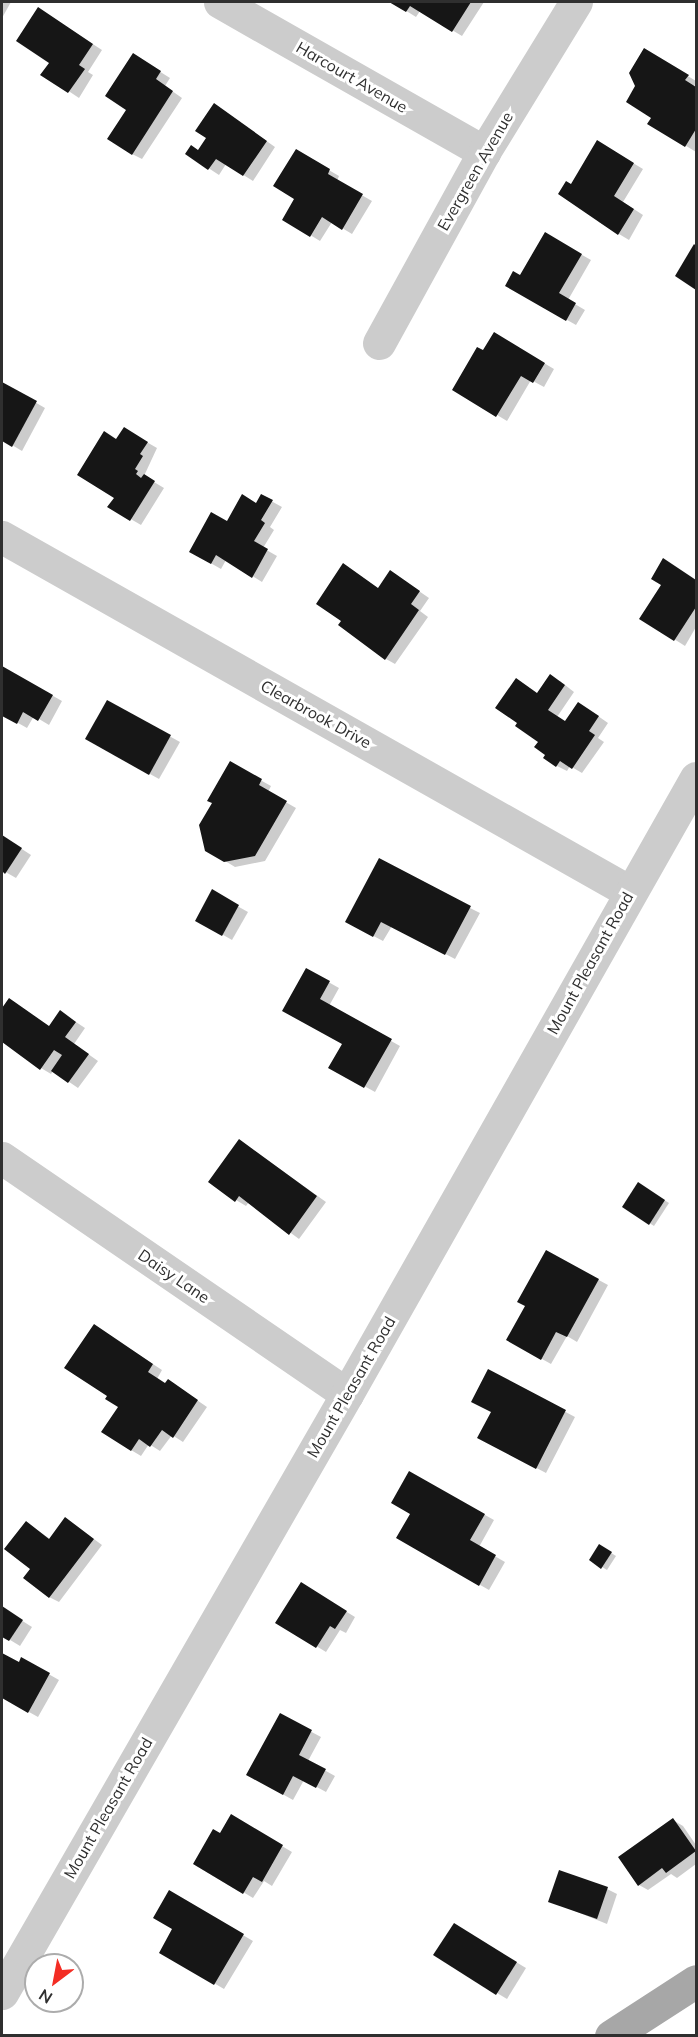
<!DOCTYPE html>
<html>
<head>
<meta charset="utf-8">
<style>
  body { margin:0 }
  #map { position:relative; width:698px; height:2037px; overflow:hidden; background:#fff; font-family:Mulish,sans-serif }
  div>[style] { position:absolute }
  .shadow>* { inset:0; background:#0003 }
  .building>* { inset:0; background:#161616 }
  .minor>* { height:33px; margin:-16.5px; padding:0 16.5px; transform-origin:16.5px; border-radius:16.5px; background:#ccc }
  .major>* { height:33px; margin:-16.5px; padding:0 16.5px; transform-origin:16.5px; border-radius:16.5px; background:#a7a7a7 }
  span { translate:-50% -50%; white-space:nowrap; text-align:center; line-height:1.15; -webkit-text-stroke:6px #fff; paint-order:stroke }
  .street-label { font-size:16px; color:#2f2f2f }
  .frame { position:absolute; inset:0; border:3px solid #2f2f2f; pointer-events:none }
  .north { position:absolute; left:24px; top:1953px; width:60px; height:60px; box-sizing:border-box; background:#fff; border:2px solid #acacac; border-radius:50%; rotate:212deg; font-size:16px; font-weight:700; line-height:24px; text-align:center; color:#2f2f2f }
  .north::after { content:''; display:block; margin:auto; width:21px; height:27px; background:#f32d24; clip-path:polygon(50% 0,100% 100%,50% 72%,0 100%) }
</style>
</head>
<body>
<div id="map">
  <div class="shadow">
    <i style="clip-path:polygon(2px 2px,11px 2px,2px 18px)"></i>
    <i style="clip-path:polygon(392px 2px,484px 2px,462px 36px,420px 11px,416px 17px)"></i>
    <i style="clip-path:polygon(48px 15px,102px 50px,88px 72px,93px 75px,79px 98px,43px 74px,51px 62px)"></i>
    <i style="clip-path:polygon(645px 50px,696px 81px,694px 87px,696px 88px,696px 152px,649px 123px,653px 117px)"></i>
    <i style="clip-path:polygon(143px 61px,170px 78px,165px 86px,182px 98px,142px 159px,132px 154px,128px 110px)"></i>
    <i style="clip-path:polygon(215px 105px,275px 147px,253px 181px,226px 164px,219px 175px,187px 154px,199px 152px,208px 138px)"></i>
    <i style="clip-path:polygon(598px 142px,643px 169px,623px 202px,643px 215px,629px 240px,599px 222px,600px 219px,571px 185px)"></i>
    <i style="clip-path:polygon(296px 151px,339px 176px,337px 181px,372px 201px,352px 234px,332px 222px,320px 241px,284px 219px,296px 199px)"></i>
    <i style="clip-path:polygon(545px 234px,591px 260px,568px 300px,585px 310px,576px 325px,507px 286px,520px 277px)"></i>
    <i style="clip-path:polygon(694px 246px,696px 247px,696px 288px,677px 276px)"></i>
    <i style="clip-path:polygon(495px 334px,554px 369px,544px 387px,531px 380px,507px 421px,454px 389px)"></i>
    <i style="clip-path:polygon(2px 383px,45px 408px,22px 451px,2px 439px)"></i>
    <i style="clip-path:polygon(124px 429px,157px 448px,144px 476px,164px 488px,141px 525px,110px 507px,116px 497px,117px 441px)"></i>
    <i style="clip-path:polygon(262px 496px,282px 507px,270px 527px,274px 530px,263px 548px,277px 556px,262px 582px,226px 560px,221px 569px,191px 552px,257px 505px)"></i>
    <i style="clip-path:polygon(673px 566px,696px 581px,696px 627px,685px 646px,641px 618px)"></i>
    <i style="clip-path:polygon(353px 571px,379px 589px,400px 578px,429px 598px,420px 611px,428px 617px,395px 664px,386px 659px)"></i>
    <i style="clip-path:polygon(2px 667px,62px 701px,49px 725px,34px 716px,27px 728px,2px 714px)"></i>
    <i style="clip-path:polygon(560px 681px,574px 692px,557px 717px,566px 722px,588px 709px,608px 723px,598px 738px,604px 742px,582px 773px,570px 766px,567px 771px,557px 766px,540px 742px,538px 694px)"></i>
    <i style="clip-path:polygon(108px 702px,180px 742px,159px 779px,87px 739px)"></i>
    <i style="clip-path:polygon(230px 763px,271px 786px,268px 792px,296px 808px,265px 861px,235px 867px,207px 850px,214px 803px)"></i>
    <i style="clip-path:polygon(2px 836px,31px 855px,16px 878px,2px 870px)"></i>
    <i style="clip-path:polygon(212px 892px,248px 912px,232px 940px,197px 920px)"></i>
    <i style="clip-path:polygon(470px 908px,480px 913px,455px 959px,392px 926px,383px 941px,347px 922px)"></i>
    <i style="clip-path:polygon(307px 970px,339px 988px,329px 1006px,400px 1046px,375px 1092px,330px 1067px,344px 1043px,284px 1010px)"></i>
    <i style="clip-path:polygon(9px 1000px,50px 1027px,70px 1018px,85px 1028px,74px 1044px,98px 1061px,78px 1088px,53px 1071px,51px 1074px,41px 1068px,2px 1040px,2px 1011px)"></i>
    <i style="clip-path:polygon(249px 1147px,326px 1202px,299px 1239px,249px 1202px,246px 1206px,236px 1200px)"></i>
    <i style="clip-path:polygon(639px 1184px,669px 1203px,654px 1226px,624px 1207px)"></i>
    <i style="clip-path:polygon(547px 1252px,608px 1285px,577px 1342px,567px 1336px,551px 1364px,508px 1340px,526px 1306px)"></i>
    <i style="clip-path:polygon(104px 1332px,162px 1370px,157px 1379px,166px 1385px,178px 1387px,207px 1407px,183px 1442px,172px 1435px,160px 1451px,149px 1444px,141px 1456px,131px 1450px)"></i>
    <i style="clip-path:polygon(489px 1371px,575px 1417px,546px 1473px,489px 1443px,492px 1412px)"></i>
    <i style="clip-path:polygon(410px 1473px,494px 1520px,479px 1547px,505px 1562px,489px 1590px,398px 1538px,412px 1514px)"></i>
    <i style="clip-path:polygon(26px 1522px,50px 1539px,75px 1525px,102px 1545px,59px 1602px,49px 1597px,32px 1569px)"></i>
    <i style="clip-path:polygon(600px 1546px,616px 1556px,607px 1570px,591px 1560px)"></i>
    <i style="clip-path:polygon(311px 1590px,355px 1617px,346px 1633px,340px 1630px,326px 1652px,277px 1622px)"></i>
    <i style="clip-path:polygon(2px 1608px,32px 1627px,20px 1646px,2px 1635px)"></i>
    <i style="clip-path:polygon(2px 1654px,19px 1664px,22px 1659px,59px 1680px,38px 1717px,2px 1697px)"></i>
    <i style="clip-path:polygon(280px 1715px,321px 1737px,308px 1761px,335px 1776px,326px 1792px,304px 1780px,293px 1800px,248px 1775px)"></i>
    <i style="clip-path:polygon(231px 1816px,292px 1852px,272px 1886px,264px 1881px,253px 1898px,195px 1863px,220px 1835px)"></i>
    <i style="clip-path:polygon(673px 1820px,683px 1826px,696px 1845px,696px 1864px,677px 1878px,671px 1874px,648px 1890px,639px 1885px)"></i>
    <i style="clip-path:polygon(607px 1889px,617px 1894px,607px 1924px,550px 1901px)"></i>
    <i style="clip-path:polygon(169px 1892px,253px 1941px,224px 1989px,161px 1952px,174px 1929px)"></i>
    <i style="clip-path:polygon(454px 1925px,526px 1968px,507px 1999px,497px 1993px)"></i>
  </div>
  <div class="building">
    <i style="clip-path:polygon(389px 2px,471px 2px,452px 32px,410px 6px,406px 12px)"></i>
    <i style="clip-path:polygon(38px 7px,93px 44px,79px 65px,85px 69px,68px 93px,40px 75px,49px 63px,16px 41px)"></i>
    <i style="clip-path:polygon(644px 48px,689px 75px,685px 80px,696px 87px,696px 129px,685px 147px,647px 124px,651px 118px,626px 102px,635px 86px,629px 73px)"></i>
    <i style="clip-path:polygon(133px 53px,161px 71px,156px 79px,173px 91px,132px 155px,107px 139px,126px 110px,105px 96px)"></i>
    <i style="clip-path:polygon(214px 103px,267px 141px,243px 176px,216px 159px,208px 170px,185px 154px,191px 145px,198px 150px,206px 138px,195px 131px)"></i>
    <i style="clip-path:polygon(597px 140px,634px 163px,614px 196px,634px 209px,618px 235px,558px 194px,566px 181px,571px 184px)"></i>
    <i style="clip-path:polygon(296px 149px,330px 169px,328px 174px,363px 194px,342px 230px,322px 217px,310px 237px,282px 220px,294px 199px,273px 186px)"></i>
    <i style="clip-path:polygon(545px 232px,582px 254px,559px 293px,576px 303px,566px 321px,505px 286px,513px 271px,520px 275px)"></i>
    <i style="clip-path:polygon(694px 244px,696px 246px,696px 290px,675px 276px)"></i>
    <i style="clip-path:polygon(494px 332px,545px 363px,533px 383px,521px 376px,496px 417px,452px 390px,477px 347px,483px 350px)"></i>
    <i style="clip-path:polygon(2px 382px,37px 401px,12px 447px,2px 441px)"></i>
    <i style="clip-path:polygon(124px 427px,148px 442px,140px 454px,143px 456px,135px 469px,138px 471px,136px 474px,141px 478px,144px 474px,155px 481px,130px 521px,107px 507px,114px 498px,77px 475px,104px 431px,116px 439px)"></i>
    <i style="clip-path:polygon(242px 494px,256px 503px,261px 494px,273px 500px,261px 520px,265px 523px,254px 541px,268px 549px,252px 578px,216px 555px,211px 564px,189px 552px,211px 512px,227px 521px)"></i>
    <i style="clip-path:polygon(663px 558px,696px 580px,696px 607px,674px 641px,639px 619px,661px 585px,651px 579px)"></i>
    <i style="clip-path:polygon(343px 563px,378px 588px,390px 570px,420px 591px,411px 604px,419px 610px,385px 660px,338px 625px,341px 621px,316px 604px)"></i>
    <i style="clip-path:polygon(2px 666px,53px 695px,38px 721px,23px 712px,17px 724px,2px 716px)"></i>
    <i style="clip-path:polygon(550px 674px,565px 685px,548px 710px,565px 721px,578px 702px,599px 716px,589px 731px,595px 735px,572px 769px,560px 761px,556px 767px,543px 758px,545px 755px,534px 747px,538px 742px,515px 726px,517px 723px,495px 708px,516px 678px,537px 693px)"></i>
    <i style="clip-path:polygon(107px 700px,171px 735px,149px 775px,85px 739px)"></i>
    <i style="clip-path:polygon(230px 761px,262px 779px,259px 785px,287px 801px,255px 856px,224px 862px,205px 851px,199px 825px,212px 803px,207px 801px)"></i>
    <i style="clip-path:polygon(2px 835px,22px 848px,5px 874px,2px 871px)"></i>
    <i style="clip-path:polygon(379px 858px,471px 906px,445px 955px,381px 922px,373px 937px,345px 922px)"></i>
    <i style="clip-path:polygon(212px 889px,239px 905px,222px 936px,195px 921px)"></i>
    <i style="clip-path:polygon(306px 968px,330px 981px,320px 999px,392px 1039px,364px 1088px,328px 1068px,342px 1044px,282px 1011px)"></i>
    <i style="clip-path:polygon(9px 998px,49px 1026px,60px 1010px,76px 1022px,65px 1037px,89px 1054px,68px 1083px,51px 1071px,62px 1055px,54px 1050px,40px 1070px,2px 1042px,2px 1008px)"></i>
    <i style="clip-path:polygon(239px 1139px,317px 1196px,289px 1235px,239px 1196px,235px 1202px,208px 1182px)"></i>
    <i style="clip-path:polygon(638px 1182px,665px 1200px,649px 1225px,622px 1207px)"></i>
    <i style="clip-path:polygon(546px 1250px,599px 1279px,567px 1337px,556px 1332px,541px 1360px,506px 1340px,525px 1306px,517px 1302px)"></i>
    <i style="clip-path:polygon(94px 1324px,153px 1364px,148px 1372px,165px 1383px,168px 1379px,198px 1400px,173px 1438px,162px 1430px,150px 1447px,139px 1439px,131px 1451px,101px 1432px,118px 1407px,105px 1399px,107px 1396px,64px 1368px)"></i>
    <i style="clip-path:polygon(488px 1369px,566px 1410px,536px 1469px,477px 1438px,491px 1412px,471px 1402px)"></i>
    <i style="clip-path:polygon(409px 1471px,485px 1514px,470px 1540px,496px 1555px,479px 1586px,396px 1538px,410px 1514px,391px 1503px)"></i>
    <i style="clip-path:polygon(65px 1517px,94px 1539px,49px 1598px,23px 1578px,30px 1569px,4px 1549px,26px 1521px,49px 1539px)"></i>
    <i style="clip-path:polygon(599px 1544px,612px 1552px,601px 1569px,589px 1560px)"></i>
    <i style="clip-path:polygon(301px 1582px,347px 1611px,335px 1629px,330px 1626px,316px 1648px,275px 1623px)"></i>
    <i style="clip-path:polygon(2px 1606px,23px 1620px,9px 1641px,2px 1637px)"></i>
    <i style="clip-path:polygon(2px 1653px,19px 1662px,21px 1657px,50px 1673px,28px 1713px,2px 1698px)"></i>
    <i style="clip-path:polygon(280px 1713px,312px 1730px,299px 1755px,326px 1769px,316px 1788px,293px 1776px,283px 1795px,246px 1775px)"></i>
    <i style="clip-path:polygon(231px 1814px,283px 1845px,262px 1882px,253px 1877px,243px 1894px,193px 1864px,213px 1829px,220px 1833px)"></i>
    <i style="clip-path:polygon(673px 1818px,696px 1851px,666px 1873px,662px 1868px,638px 1886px,618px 1857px)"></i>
    <i style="clip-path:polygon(559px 1870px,608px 1887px,597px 1919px,548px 1902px)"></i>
    <i style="clip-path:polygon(169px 1890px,244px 1934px,214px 1985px,159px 1953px,172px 1929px,153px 1918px)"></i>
    <i style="clip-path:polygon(454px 1923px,517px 1962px,496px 1995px,433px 1955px)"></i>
  </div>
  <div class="minor">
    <i style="left:220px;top:2px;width:304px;rotate:29.6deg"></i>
    <i style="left:379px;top:343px;width:218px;rotate:-61.2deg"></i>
    <i style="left:484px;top:152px;width:176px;rotate:-58.5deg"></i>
    <i style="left:2px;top:537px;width:721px;rotate:29.48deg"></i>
    <i style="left:2px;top:1158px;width:418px;rotate:34.4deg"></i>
    <i style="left:2px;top:1993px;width:691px;rotate:-60.06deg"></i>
    <i style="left:347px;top:1394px;width:708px;rotate:-60.47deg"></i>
  </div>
  <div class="major">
    <i style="left:611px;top:2036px;width:101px;rotate:-32.9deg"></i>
  </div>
  <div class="street-label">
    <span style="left:352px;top:77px;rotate:30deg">Harcourt Avenue</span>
    <span style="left:475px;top:171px;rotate:-60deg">Evergreen Avenue</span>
    <span style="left:316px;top:714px;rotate:29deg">Clearbrook Drive</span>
    <span style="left:590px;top:963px;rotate:-61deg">Mount Pleasant Road</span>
    <span style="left:174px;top:1276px;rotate:34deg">Daisy Lane</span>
    <span style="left:351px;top:1387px;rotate:-60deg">Mount Pleasant Road</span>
    <span style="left:108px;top:1808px;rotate:-60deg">Mount Pleasant Road</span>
  </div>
  <div class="frame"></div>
  <div class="north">N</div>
</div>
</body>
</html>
